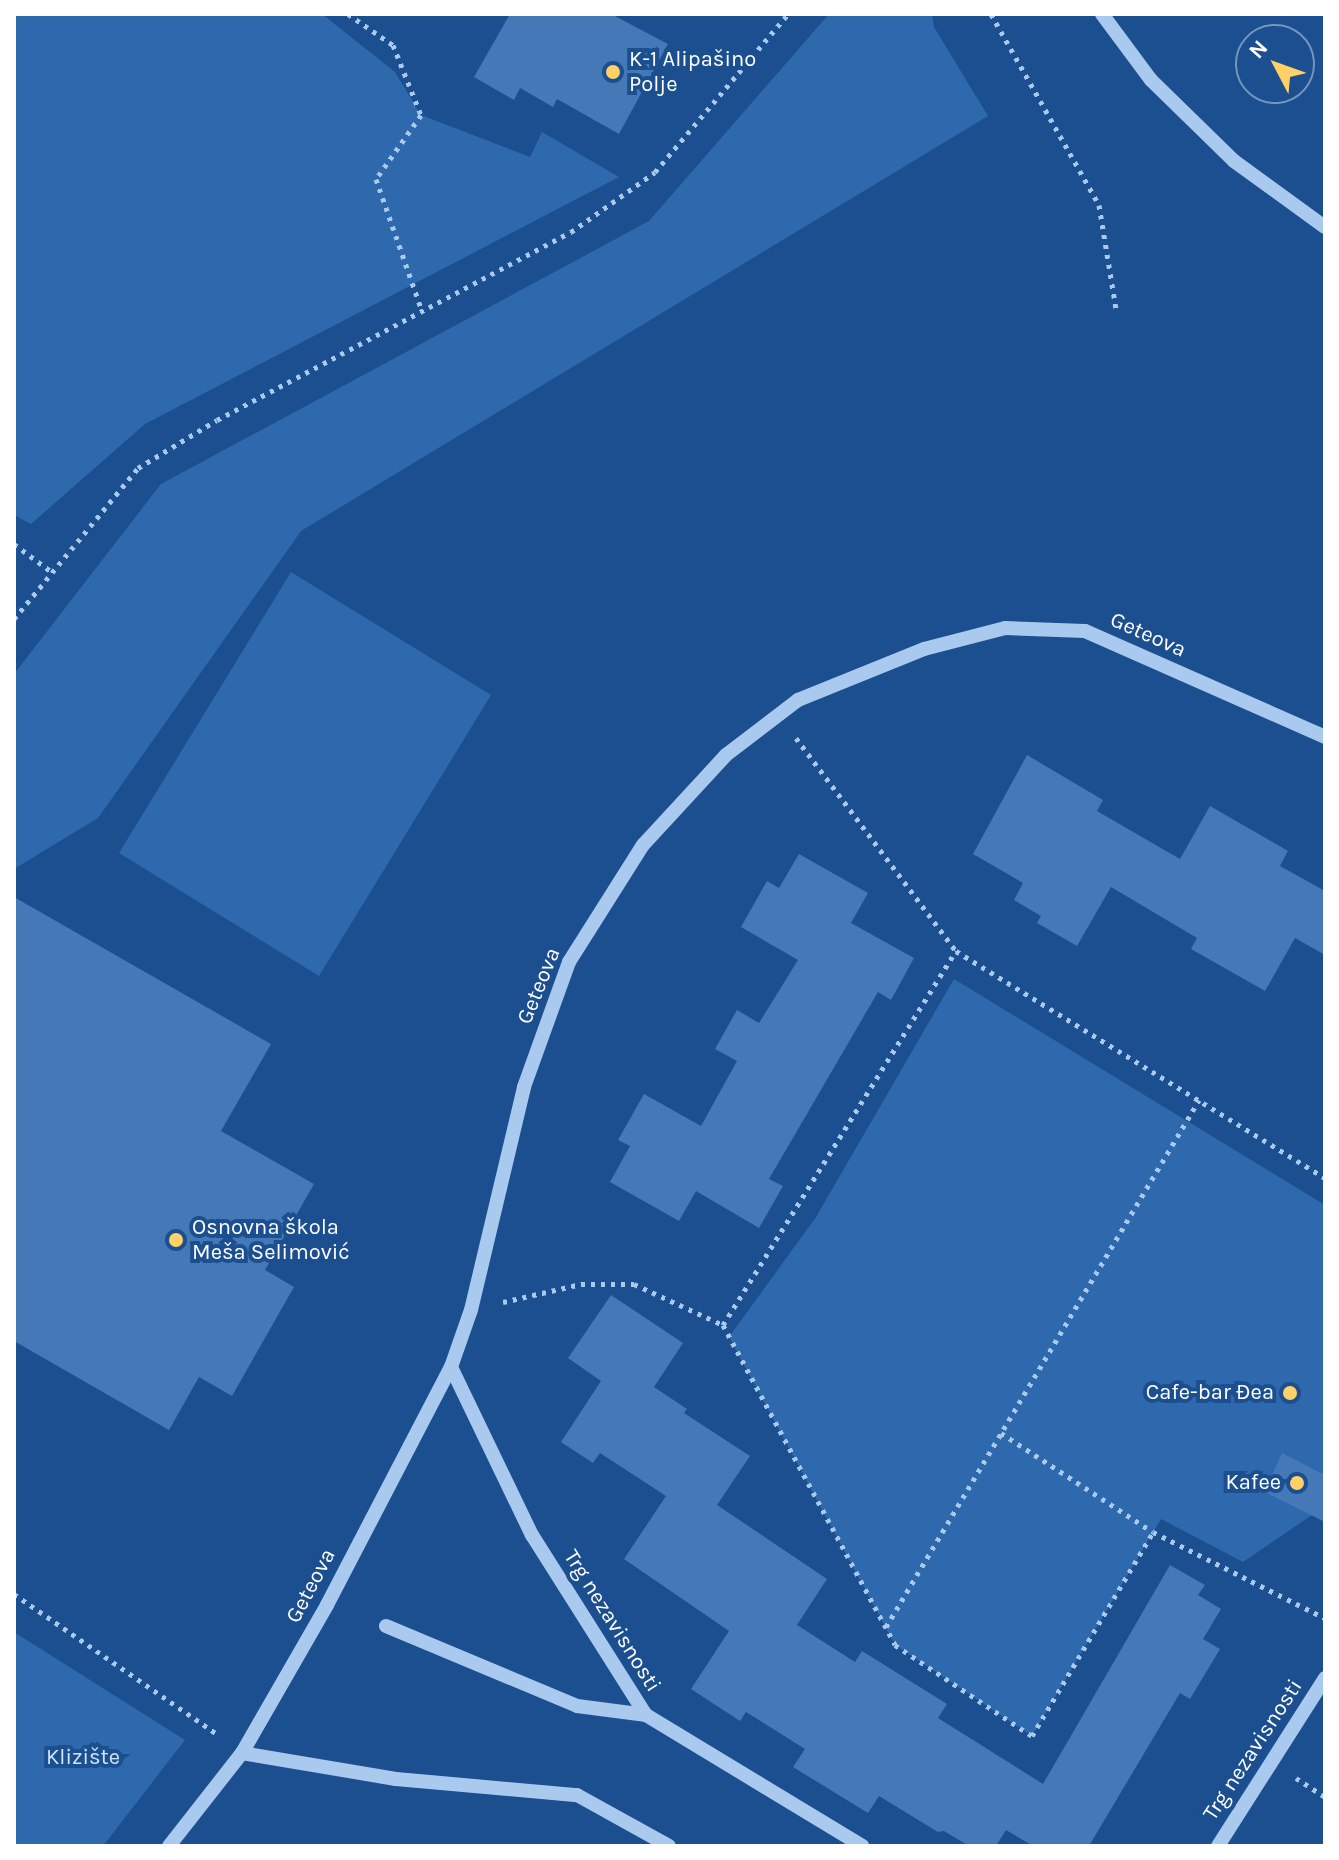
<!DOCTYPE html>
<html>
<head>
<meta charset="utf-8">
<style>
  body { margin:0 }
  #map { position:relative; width:1339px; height:1860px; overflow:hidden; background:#1b4f8f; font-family:Karla,sans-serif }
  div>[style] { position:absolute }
  .green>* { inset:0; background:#2e69ad }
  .building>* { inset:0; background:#4478b7 }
  .path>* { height:5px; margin-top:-2.5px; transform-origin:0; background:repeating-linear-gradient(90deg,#a9c9ee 0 4px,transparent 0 10px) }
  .minor>* { height:14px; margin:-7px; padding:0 7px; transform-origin:7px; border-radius:7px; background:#a9c9ee }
  .dots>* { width:22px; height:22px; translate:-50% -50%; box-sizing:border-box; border:4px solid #1b4f8f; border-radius:50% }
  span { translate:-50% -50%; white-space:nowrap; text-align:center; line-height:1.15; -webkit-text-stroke:8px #1b4f8f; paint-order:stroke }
  .poi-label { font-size:22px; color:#fff }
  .left { translate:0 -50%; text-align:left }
  .right { translate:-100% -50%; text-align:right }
  .street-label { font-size:22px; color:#fff }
  .park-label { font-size:22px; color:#cfe3fa }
  .frame { position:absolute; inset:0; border:16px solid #fff; pointer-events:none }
  .north { position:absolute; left:1235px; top:24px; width:80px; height:80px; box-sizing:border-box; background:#1b4f8f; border:2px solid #7695bc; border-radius:50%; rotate:311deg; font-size:22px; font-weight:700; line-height:32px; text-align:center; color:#fff }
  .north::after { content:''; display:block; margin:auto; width:28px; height:36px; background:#ffd166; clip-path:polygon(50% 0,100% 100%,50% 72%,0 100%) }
</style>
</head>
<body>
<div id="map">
  <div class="green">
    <i style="clip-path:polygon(14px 14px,322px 14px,395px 72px,421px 115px,530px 157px,542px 132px,619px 177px,145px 424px,31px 524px,14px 515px)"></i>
    <i style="clip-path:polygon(829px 14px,932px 14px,934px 27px,988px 116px,301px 531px,98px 818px,14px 869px,14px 674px,161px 484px,649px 221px)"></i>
    <i style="clip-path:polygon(291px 572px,491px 695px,319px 976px,119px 853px)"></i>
    <i style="clip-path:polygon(954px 979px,1325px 1205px,1325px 1475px,1282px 1454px,1264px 1492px,1312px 1515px,1243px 1562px,1161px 1519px,1032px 1736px,895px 1645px,729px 1337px,816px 1217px)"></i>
    <i style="clip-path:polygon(14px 1632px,185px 1740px,103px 1846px,14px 1846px)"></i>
  </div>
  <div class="building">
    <i style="clip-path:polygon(510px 14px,611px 14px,668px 44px,619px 134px,557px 99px,553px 107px,520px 88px,514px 100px,474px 77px)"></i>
    <i style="clip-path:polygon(1027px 755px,1103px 800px,1097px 811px,1180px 859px,1210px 806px,1288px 851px,1280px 866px,1325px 891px,1325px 955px,1295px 938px,1265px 991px,1191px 949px,1197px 938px,1111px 887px,1077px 946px,1037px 923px,1041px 916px,1014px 900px,1023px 883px,973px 854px)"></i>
    <i style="clip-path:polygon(799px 854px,868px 893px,851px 923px,914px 958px,891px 1000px,878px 992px,769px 1179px,783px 1186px,759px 1228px,696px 1191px,679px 1221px,610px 1182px,630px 1146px,618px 1140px,644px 1094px,701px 1126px,737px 1061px,715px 1049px,737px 1010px,759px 1023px,798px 960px,741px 927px,767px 881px,779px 888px)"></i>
    <i style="clip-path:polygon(14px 897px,271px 1044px,221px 1131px,314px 1184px,265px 1270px,294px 1287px,232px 1396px,199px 1377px,169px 1430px,14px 1341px)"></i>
    <i style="clip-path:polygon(611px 1295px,683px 1343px,654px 1387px,687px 1409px,684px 1413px,750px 1456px,717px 1505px,827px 1579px,797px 1625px,855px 1662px,862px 1651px,947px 1704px,938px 1718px,1043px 1784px,1170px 1565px,1205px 1585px,1198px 1595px,1221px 1609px,1203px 1639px,1220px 1649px,1190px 1699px,1180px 1693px,1089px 1846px,1033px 1846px,1006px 1830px,996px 1846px,969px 1846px,944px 1831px,938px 1832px,879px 1796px,868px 1813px,793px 1767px,805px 1749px,746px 1712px,740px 1721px,691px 1689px,729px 1631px,624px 1559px,666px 1496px,600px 1453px,593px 1463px,561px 1442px,601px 1381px,568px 1358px)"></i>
    <i style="clip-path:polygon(1282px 1453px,1325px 1475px,1325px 1522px,1264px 1492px)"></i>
  </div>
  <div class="path">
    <i style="left:348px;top:14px;width:55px;rotate:34.6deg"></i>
    <i style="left:393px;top:45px;width:75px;rotate:68.2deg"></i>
    <i style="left:421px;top:115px;width:78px;rotate:125.1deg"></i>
    <i style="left:376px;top:179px;width:140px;rotate:70.8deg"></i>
    <i style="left:991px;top:14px;width:219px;rotate:60.5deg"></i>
    <i style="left:1099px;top:205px;width:105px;rotate:80.7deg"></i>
    <i style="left:14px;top:544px;width:47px;rotate:36.4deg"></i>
    <i style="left:14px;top:619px;width:195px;rotate:-50.6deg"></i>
    <i style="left:138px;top:468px;width:92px;rotate:-31.3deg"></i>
    <i style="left:217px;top:420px;width:401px;rotate:-28deg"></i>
    <i style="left:571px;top:232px;width:103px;rotate:-35.5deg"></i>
    <i style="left:655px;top:172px;width:207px;rotate:-49.9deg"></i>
    <i style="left:796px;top:738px;width:266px;rotate:53.1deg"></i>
    <i style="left:956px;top:951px;width:433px;rotate:31.6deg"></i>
    <i style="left:503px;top:1302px;width:80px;rotate:-13deg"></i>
    <i style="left:581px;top:1284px;width:53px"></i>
    <i style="left:634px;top:1284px;width:98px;rotate:24.7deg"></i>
    <i style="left:723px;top:1325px;width:441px;rotate:-58.1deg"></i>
    <i style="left:723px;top:1325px;width:363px;rotate:61.7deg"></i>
    <i style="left:895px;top:1645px;width:164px;rotate:33.6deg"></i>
    <i style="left:1032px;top:1736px;width:237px;rotate:-59.3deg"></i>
    <i style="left:1153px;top:1532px;width:192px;rotate:26.6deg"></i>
    <i style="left:1001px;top:1433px;width:181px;rotate:33.1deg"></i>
    <i style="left:14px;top:1594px;width:247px;rotate:34.6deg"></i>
    <i style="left:886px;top:1627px;width:613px;rotate:-59.29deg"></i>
    <i style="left:1296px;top:1778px;width:35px;rotate:33deg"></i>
  </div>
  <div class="minor">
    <i style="left:1102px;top:14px;width:82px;rotate:53.4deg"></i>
    <i style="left:1151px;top:80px;width:116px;rotate:44.3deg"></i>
    <i style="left:1234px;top:161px;width:112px;rotate:36deg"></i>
    <i style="left:451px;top:1367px;width:187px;rotate:64.3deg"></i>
    <i style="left:532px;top:1535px;width:213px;rotate:57.7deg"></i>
    <i style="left:646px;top:1715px;width:253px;rotate:31.2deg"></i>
    <i style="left:386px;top:1626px;width:207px;rotate:22.7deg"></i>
    <i style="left:577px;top:1706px;width:70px;rotate:7.4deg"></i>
    <i style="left:242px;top:1753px;width:156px;rotate:9.6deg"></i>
    <i style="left:396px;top:1779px;width:182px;rotate:5.1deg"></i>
    <i style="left:577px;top:1795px;width:105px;rotate:29deg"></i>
    <i style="left:169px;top:1846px;width:118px;rotate:-51.9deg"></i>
    <i style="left:242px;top:1753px;width:171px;rotate:-60.1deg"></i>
    <i style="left:327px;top:1605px;width:268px;rotate:-62.5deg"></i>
    <i style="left:451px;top:1367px;width:60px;rotate:-70.7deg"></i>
    <i style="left:471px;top:1310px;width:229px;rotate:-76.6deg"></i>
    <i style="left:524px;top:1087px;width:133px;rotate:-70.2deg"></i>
    <i style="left:569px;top:962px;width:138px;rotate:-57.7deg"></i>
    <i style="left:643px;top:845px;width:122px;rotate:-47.3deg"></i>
    <i style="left:726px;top:755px;width:91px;rotate:-37.4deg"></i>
    <i style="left:798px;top:700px;width:136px;rotate:-22deg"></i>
    <i style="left:924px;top:649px;width:84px;rotate:-14.5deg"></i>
    <i style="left:1005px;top:628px;width:80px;rotate:2.1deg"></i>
    <i style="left:1085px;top:631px;width:262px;rotate:23.8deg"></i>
    <i style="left:1218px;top:1846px;width:199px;rotate:-57.5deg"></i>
  </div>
  <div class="dots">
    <i style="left:613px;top:72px;background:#ffd166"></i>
    <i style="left:176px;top:1240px;background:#ffd166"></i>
    <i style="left:1290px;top:1393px;background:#ffd166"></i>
    <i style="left:1297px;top:1483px;background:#ffd166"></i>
  </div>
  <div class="poi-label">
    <span class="left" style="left:629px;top:72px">K-1 Alipašino<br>Polje</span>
    <span class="left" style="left:192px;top:1240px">Osnovna škola<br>Meša Selimović</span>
    <span class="right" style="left:1274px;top:1393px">Cafe-bar Đea</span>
    <span class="right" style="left:1281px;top:1483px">Kafee</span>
  </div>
  <div class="street-label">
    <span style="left:1148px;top:635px;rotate:24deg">Geteova</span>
    <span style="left:539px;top:986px;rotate:-68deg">Geteova</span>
    <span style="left:311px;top:1586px;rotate:-62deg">Geteova</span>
    <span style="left:612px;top:1621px;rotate:58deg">Trg nezavisnosti</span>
    <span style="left:1253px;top:1750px;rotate:-57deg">Trg nezavisnosti</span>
  </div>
  <div class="park-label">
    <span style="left:83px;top:1758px">Klizište</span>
  </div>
  <div class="frame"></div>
  <div class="north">N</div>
</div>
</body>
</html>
